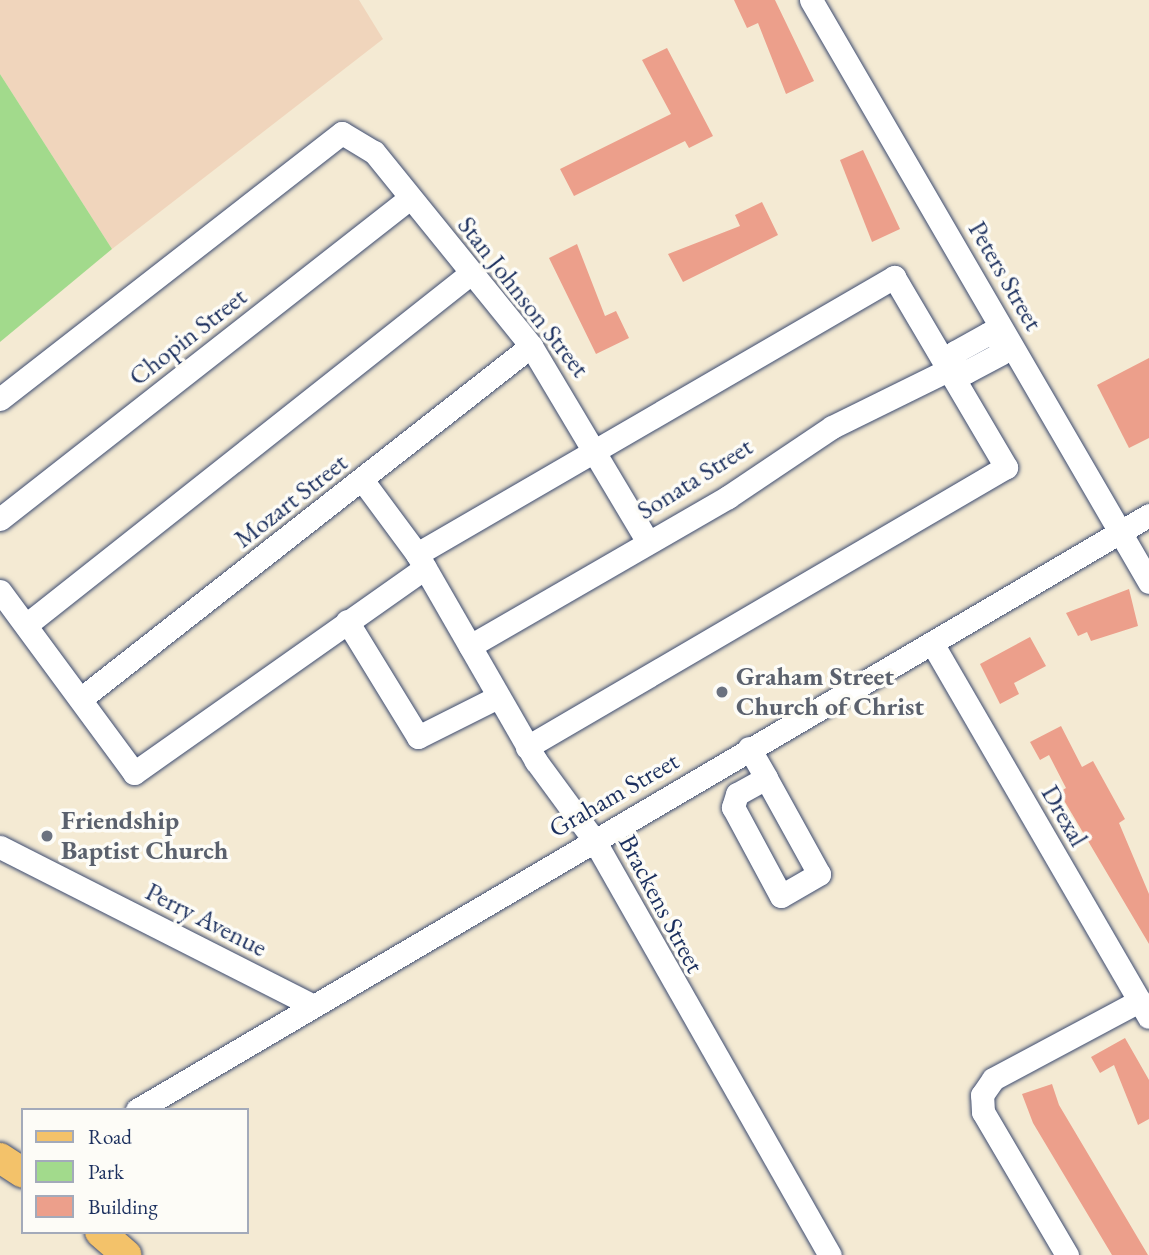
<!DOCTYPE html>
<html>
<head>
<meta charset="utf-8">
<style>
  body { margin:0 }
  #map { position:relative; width:1149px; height:1255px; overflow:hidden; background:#f4ead3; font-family:"EB Garamond",serif }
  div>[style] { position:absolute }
  .built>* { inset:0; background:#f0d5bc }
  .green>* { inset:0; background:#a2da8c }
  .building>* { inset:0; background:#ec9f8b }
  .roads { filter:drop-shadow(0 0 2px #3c4b70) drop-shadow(0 0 2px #3c4b70) }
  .minor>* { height:23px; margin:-11.5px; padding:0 11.5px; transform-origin:11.5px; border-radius:11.5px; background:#fff }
  .major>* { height:30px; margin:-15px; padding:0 15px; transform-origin:15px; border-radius:15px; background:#f3c26a }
  .dots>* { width:19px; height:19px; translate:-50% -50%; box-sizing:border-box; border:4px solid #fdfcf7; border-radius:50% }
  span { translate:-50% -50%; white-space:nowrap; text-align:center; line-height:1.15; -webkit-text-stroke:7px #fdfcf7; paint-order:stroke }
  .street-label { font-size:26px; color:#1b2f5e }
  .worship-label { font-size:26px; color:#5b616d; font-weight:700 }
  .left { translate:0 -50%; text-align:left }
  .legend { position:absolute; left:21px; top:1108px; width:228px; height:126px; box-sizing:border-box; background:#fdfcf7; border:2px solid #a3aaba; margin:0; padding:9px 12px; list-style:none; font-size:21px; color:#1b2f5e }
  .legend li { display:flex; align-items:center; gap:14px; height:35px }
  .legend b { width:35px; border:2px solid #a3aaba }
</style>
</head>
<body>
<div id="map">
  <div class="built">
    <i style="clip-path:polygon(0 0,359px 0,383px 39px,112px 249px,0 74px)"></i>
  </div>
  <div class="green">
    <i style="clip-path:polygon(0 74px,112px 249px,0 342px)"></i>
  </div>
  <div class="building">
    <i style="clip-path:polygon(734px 0,775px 0,814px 81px,786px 94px,758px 23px,747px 28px)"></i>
    <i style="clip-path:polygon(667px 48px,713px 136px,689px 148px,685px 141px,574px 196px,560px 169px,671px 114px,642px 60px)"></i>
    <i style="clip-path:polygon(863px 150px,900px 229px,872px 242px,840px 160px)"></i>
    <i style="clip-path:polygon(762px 202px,778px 235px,683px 282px,668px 254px,740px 226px,735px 215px)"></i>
    <i style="clip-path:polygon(577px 244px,605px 316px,616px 311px,629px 338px,596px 354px,549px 258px)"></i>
    <i style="clip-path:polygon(1149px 358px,1149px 438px,1129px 448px,1097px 385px)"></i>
    <i style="clip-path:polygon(1129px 589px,1138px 626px,1091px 641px,1087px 632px,1078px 636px,1066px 613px)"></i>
    <i style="clip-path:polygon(1030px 637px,1046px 666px,1014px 683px,1019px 694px,1000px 704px,980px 664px)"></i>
    <i style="clip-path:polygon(1061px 726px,1082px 767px,1093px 761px,1125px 819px,1119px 823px,1149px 894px,1149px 944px,1059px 792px,1066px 788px,1049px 755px,1040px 760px,1030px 742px)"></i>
    <i style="clip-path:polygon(1125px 1038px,1149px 1080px,1149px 1119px,1138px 1125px,1114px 1065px,1100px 1073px,1091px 1057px)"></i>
    <i style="clip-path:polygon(1052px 1084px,1059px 1105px,1148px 1255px,1112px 1255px,1033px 1123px,1022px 1094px)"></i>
  </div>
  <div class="roads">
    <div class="minor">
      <i style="left:811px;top:0;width:673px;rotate:59.85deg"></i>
      <i style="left:954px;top:367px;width:13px;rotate:23deg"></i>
      <i style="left:966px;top:372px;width:40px;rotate:-28deg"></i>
      <i style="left:1001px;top:353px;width:14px;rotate:-94deg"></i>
      <i style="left:954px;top:367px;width:15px;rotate:-86deg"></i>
      <i style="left:955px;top:352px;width:38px;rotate:-29deg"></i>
      <i style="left:988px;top:334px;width:13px;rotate:23deg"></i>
      <i style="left:0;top:399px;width:433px;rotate:-37.9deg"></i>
      <i style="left:342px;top:133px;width:37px;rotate:31deg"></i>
      <i style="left:374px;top:152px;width:250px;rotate:51deg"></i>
      <i style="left:531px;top:346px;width:228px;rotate:59.2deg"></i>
      <i style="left:363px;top:481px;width:91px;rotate:53.5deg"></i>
      <i style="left:417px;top:554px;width:239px;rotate:60.1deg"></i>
      <i style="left:536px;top:761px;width:98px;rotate:53.7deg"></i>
      <i style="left:594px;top:840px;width:477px;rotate:60.4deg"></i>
      <i style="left:0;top:519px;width:521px;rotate:-38.06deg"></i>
      <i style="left:417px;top:554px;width:552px;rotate:-30.14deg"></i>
      <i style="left:894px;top:277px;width:221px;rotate:59.5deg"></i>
      <i style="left:1006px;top:467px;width:555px;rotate:149.69deg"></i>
      <i style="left:0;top:591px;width:226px;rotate:53.6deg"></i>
      <i style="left:134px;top:773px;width:356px;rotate:-35.2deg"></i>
      <i style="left:347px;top:621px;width:136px;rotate:58.5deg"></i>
      <i style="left:418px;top:737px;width:89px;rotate:-26.6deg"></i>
      <i style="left:26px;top:625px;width:567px;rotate:-38.34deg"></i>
      <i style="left:932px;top:643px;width:432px;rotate:59.9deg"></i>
      <i style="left:470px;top:646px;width:298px;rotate:-30deg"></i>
      <i style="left:728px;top:497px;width:125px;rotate:-33.9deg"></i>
      <i style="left:832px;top:427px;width:136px;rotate:-26.2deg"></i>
      <i style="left:83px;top:697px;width:569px;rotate:-38.08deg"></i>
      <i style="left:749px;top:748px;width:34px;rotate:60deg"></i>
      <i style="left:766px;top:778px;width:33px;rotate:151deg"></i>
      <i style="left:737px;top:794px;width:14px;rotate:107deg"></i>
      <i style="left:733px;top:807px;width:101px;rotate:61.7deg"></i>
      <i style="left:781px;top:896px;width:44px;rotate:-30.1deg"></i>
      <i style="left:819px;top:874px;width:110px;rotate:-118.9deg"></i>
      <i style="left:0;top:847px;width:349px;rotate:26.9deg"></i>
      <i style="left:137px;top:1110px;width:1174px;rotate:-30.45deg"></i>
      <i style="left:1067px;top:1255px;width:166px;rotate:-120.4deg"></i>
      <i style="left:983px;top:1112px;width:17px;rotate:-93deg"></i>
      <i style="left:982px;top:1095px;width:19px;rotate:-55deg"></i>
      <i style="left:993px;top:1079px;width:166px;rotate:-28.1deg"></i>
    </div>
    <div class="major">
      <i style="left:0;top:1158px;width:27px;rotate:33deg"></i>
      <i style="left:100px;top:1232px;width:35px;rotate:41deg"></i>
    </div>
  </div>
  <div class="dots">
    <i style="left:722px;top:692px;background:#6b7280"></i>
    <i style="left:47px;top:836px;background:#6b7280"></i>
  </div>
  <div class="street-label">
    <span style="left:1005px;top:276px;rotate:60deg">Peters Street</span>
    <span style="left:523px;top:297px;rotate:52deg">Stan Johnson Street</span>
    <span style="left:188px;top:337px;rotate:-38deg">Chopin Street</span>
    <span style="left:695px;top:479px;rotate:-32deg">Sonata Street</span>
    <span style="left:291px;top:501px;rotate:-38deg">Mozart Street</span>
    <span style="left:614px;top:795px;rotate:-30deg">Graham Street</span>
    <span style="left:1064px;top:816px;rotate:60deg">Drexal</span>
    <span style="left:661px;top:904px;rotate:62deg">Brackens Street</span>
    <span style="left:206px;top:920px;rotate:27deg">Perry Avenue</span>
  </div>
  <div class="worship-label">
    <span class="left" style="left:736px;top:692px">Graham Street<br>Church of Christ</span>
    <span class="left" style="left:61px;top:836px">Friendship<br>Baptist Church</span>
  </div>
  <ul class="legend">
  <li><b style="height:9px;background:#f3c26a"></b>Road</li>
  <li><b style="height:19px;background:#a2da8c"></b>Park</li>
  <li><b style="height:19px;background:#ec9f8b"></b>Building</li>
  </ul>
</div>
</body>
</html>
